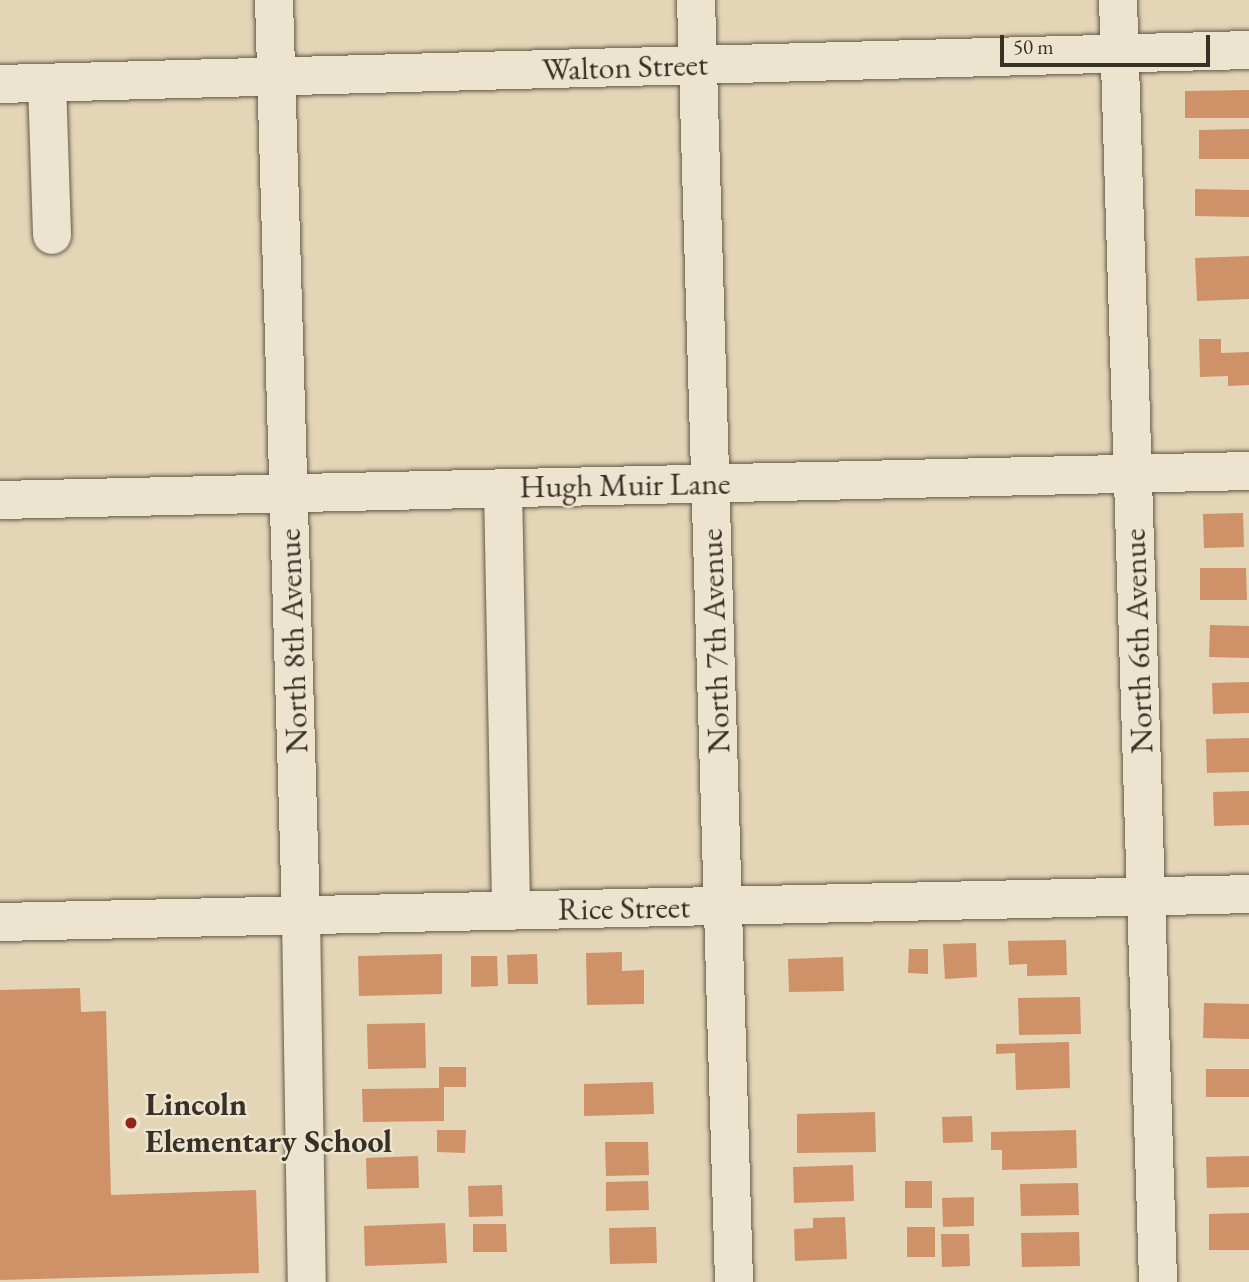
<!DOCTYPE html>
<html>
<head>
<meta charset="utf-8">
<style>
  body { margin:0 }
  #map { position:relative; width:1249px; height:1282px; overflow:hidden; background:#e4d5b7; font-family:"EB Garamond",serif }
  div>[style] { position:absolute }
  .building>* { inset:0; background:#ce9168 }
  .roads { filter:drop-shadow(0 0 2px #63594a) drop-shadow(0 0 2px #63594a) }
  .minor>* { height:38px; margin:-19px; padding:0 19px; transform-origin:19px; border-radius:19px; background:#ede4d0 }
  .dots>* { width:19px; height:19px; translate:-50% -50%; box-sizing:border-box; border:4px solid #ede4d0; border-radius:50% }
  span { translate:-50% -50%; white-space:nowrap; text-align:center; line-height:1.15; -webkit-text-stroke:5px #ede4d0; paint-order:stroke }
  .street-label { font-size:32px; color:#383025 }
  .poi-label { font-size:32px; color:#383025; font-weight:700 }
  .left { translate:0 -50%; text-align:left }
  .scale { position:absolute; left:1000px; top:35px; width:210px; height:32px; box-sizing:border-box; border:4px solid #383025; border-top:0; padding-left:9px; font-size:21px; line-height:24px; white-space:nowrap; color:#383025; -webkit-text-stroke:5px #ede4d0; paint-order:stroke }
</style>
</head>
<body>
<div id="map">
  <div class="building">
    <i style="clip-path:polygon(1249px 90px,1249px 118px,1185px 118px,1185px 91px)"></i>
    <i style="clip-path:polygon(1249px 129px,1249px 159px,1199px 159px,1199px 130px)"></i>
    <i style="clip-path:polygon(1195px 189px,1249px 190px,1249px 217px,1195px 216px)"></i>
    <i style="clip-path:polygon(1249px 256px,1249px 299px,1197px 301px,1195px 258px)"></i>
    <i style="clip-path:polygon(1199px 339px,1221px 339px,1221px 353px,1249px 352px,1249px 385px,1228px 386px,1228px 376px,1200px 377px)"></i>
    <i style="clip-path:polygon(1243px 513px,1244px 547px,1204px 548px,1203px 514px)"></i>
    <i style="clip-path:polygon(1200px 568px,1246px 568px,1247px 600px,1200px 600px)"></i>
    <i style="clip-path:polygon(1210px 625px,1249px 626px,1249px 658px,1209px 657px)"></i>
    <i style="clip-path:polygon(1249px 682px,1249px 713px,1213px 714px,1212px 683px)"></i>
    <i style="clip-path:polygon(1249px 738px,1249px 772px,1207px 773px,1206px 739px)"></i>
    <i style="clip-path:polygon(1249px 791px,1249px 825px,1214px 826px,1213px 792px)"></i>
    <i style="clip-path:polygon(1066px 940px,1067px 975px,1027px 976px,1027px 964px,1009px 965px,1008px 941px)"></i>
    <i style="clip-path:polygon(976px 943px,977px 977px,945px 979px,943px 944px)"></i>
    <i style="clip-path:polygon(909px 949px,928px 949px,928px 974px,908px 973px)"></i>
    <i style="clip-path:polygon(622px 952px,622px 971px,644px 970px,644px 1004px,587px 1005px,586px 953px)"></i>
    <i style="clip-path:polygon(442px 954px,442px 994px,359px 996px,358px 956px)"></i>
    <i style="clip-path:polygon(537px 954px,538px 984px,508px 984px,507px 955px)"></i>
    <i style="clip-path:polygon(471px 956px,497px 956px,498px 986px,471px 987px)"></i>
    <i style="clip-path:polygon(843px 957px,844px 991px,789px 992px,788px 959px)"></i>
    <i style="clip-path:polygon(80px 988px,81px 1012px,106px 1011px,111px 1195px,256px 1190px,259px 1273px,0 1280px,0 990px)"></i>
    <i style="clip-path:polygon(1080px 997px,1081px 1034px,1019px 1035px,1018px 998px)"></i>
    <i style="clip-path:polygon(1204px 1003px,1249px 1004px,1249px 1039px,1203px 1038px)"></i>
    <i style="clip-path:polygon(425px 1023px,426px 1068px,368px 1069px,367px 1024px)"></i>
    <i style="clip-path:polygon(1069px 1042px,1070px 1088px,1016px 1090px,1015px 1053px,996px 1054px,996px 1044px)"></i>
    <i style="clip-path:polygon(439px 1067px,466px 1067px,466px 1087px,444px 1087px,444px 1121px,363px 1122px,362px 1089px,439px 1088px)"></i>
    <i style="clip-path:polygon(1206px 1069px,1249px 1069px,1249px 1097px,1206px 1097px)"></i>
    <i style="clip-path:polygon(653px 1082px,654px 1114px,584px 1116px,584px 1084px)"></i>
    <i style="clip-path:polygon(875px 1112px,876px 1152px,797px 1153px,797px 1114px)"></i>
    <i style="clip-path:polygon(972px 1116px,973px 1142px,943px 1143px,942px 1117px)"></i>
    <i style="clip-path:polygon(437px 1130px,466px 1130px,465px 1153px,437px 1152px)"></i>
    <i style="clip-path:polygon(1076px 1130px,1077px 1168px,1002px 1170px,1002px 1150px,991px 1150px,991px 1132px)"></i>
    <i style="clip-path:polygon(605px 1142px,648px 1142px,649px 1175px,606px 1176px)"></i>
    <i style="clip-path:polygon(418px 1156px,419px 1188px,367px 1189px,366px 1158px)"></i>
    <i style="clip-path:polygon(1249px 1156px,1249px 1187px,1207px 1188px,1206px 1157px)"></i>
    <i style="clip-path:polygon(853px 1165px,854px 1201px,794px 1203px,793px 1167px)"></i>
    <i style="clip-path:polygon(648px 1181px,649px 1210px,606px 1211px,606px 1182px)"></i>
    <i style="clip-path:polygon(905px 1181px,932px 1181px,932px 1208px,905px 1208px)"></i>
    <i style="clip-path:polygon(1078px 1183px,1079px 1215px,1021px 1216px,1020px 1184px)"></i>
    <i style="clip-path:polygon(502px 1185px,503px 1216px,469px 1217px,468px 1186px)"></i>
    <i style="clip-path:polygon(974px 1197px,974px 1226px,943px 1227px,942px 1198px)"></i>
    <i style="clip-path:polygon(1249px 1213px,1249px 1250px,1209px 1250px,1209px 1214px)"></i>
    <i style="clip-path:polygon(845px 1217px,847px 1259px,795px 1261px,794px 1229px,813px 1228px,813px 1218px)"></i>
    <i style="clip-path:polygon(445px 1223px,447px 1263px,365px 1266px,364px 1226px)"></i>
    <i style="clip-path:polygon(473px 1224px,506px 1224px,507px 1252px,473px 1252px)"></i>
    <i style="clip-path:polygon(656px 1227px,657px 1263px,610px 1264px,609px 1228px)"></i>
    <i style="clip-path:polygon(907px 1227px,935px 1227px,935px 1257px,907px 1257px)"></i>
    <i style="clip-path:polygon(1079px 1232px,1080px 1266px,1022px 1267px,1021px 1233px)"></i>
    <i style="clip-path:polygon(941px 1234px,969px 1234px,970px 1266px,942px 1267px)"></i>
  </div>
  <div class="roads">
    <div class="minor">
      <i style="left:274px;top:0;width:916px;rotate:88.31deg"></i>
      <i style="left:301px;top:916px;width:366px;rotate:89.1deg"></i>
      <i style="left:696px;top:0;width:1283px;rotate:88.3deg"></i>
      <i style="left:1118px;top:0;width:1283px;rotate:88.21deg"></i>
      <i style="left:47px;top:83px;width:152px;rotate:88.1deg"></i>
      <i style="left:0;top:84px;width:1249px;rotate:-1.56deg"></i>
      <i style="left:503px;top:488px;width:423px;rotate:88.9deg"></i>
      <i style="left:0;top:500px;width:1249px;rotate:-1.33deg"></i>
      <i style="left:0;top:922px;width:1249px;rotate:-1.28deg"></i>
    </div>
  </div>
  <div class="dots">
    <i style="left:131px;top:1123px;background:#8f2418"></i>
  </div>
  <div class="street-label">
    <span style="left:625px;top:67px;rotate:-2deg">Walton Street</span>
    <span style="left:625px;top:485px;rotate:-1deg">Hugh Muir Lane</span>
    <span style="left:293px;top:641px;rotate:-92deg">North 8th Avenue</span>
    <span style="left:715px;top:641px;rotate:-92deg">North 7th Avenue</span>
    <span style="left:1138px;top:641px;rotate:-92deg">North 6th Avenue</span>
    <span style="left:624px;top:908px;rotate:-1deg">Rice Street</span>
  </div>
  <div class="poi-label">
    <span class="left" style="left:145px;top:1123px">Lincoln<br>Elementary School</span>
  </div>
  <div class="scale">50 m</div>
</div>
</body>
</html>
